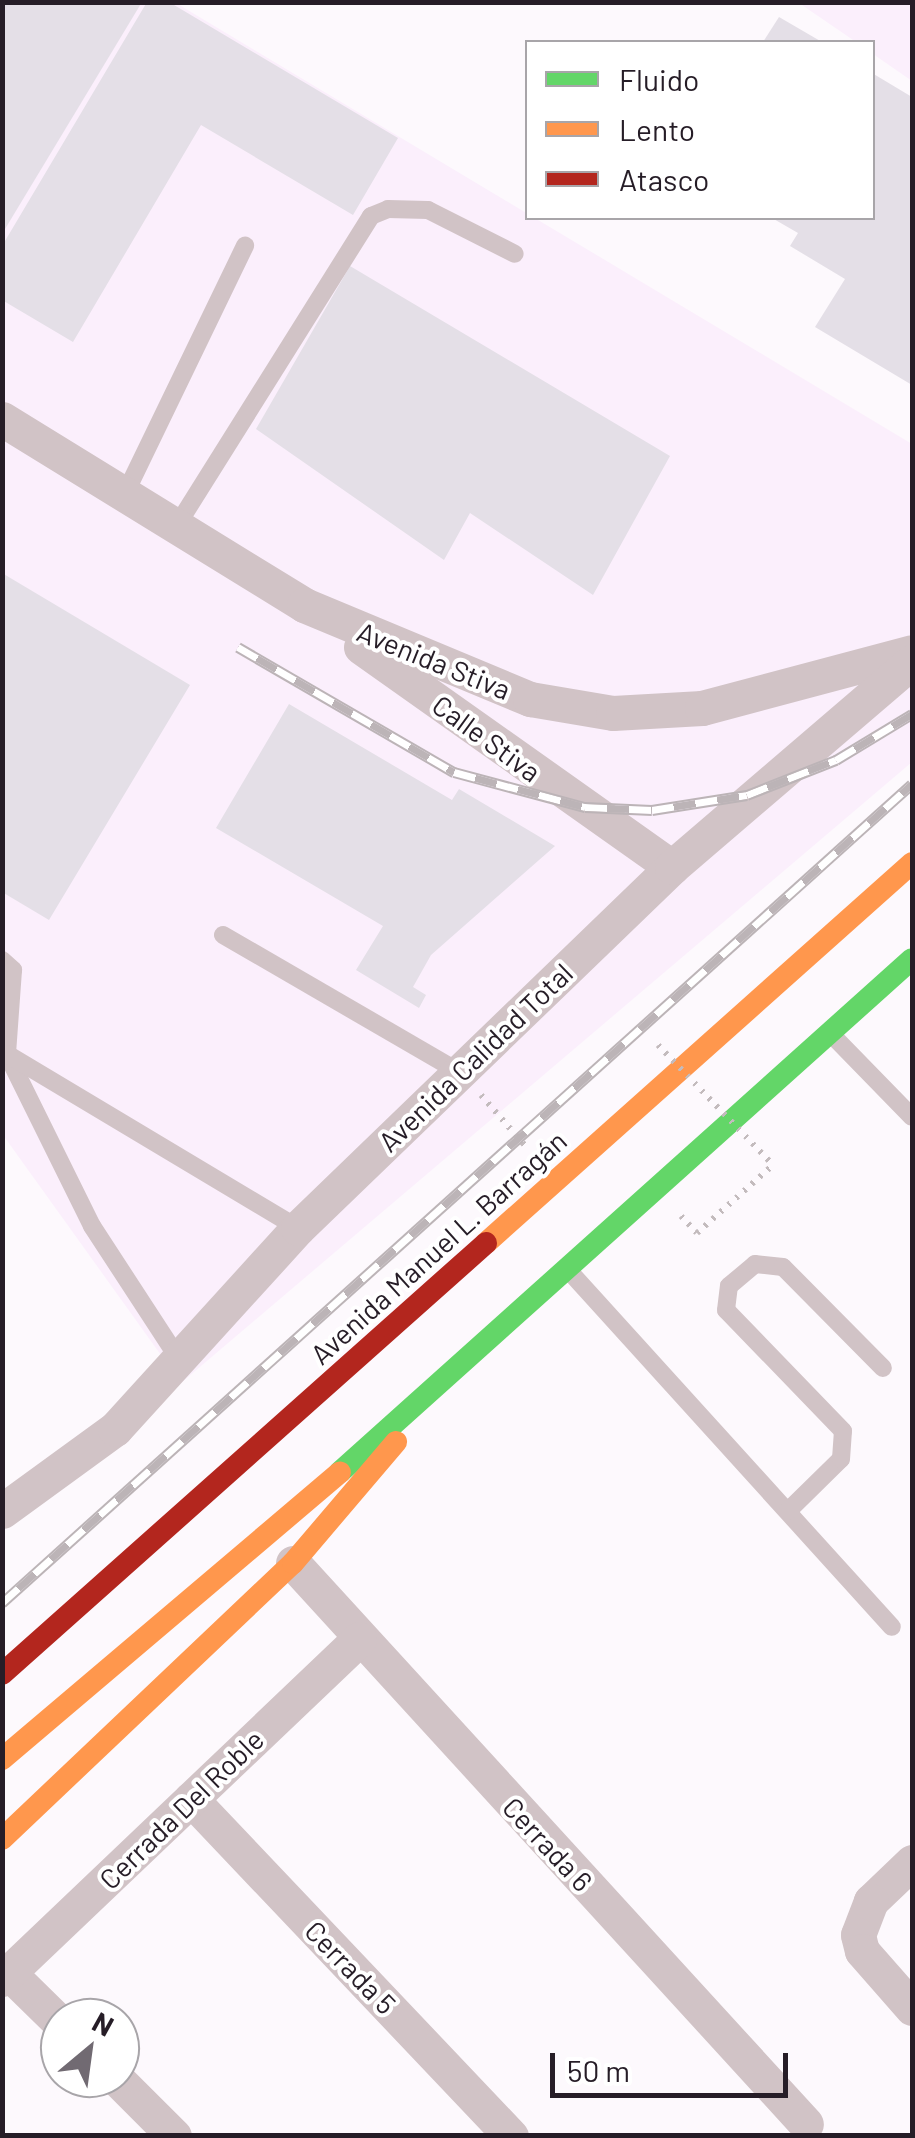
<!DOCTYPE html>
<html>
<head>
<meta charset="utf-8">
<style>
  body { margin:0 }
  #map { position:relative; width:915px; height:2138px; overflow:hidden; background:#fdf9fd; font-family:Barlow,sans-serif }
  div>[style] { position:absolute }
  .built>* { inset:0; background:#fbeffc }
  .building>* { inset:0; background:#e4dfe7 }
  .path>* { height:6px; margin-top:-3px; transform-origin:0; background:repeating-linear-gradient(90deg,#c3bbbd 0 2.5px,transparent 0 10.5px) }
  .lane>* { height:18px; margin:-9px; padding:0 9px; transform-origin:9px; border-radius:9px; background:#d1c3c6 }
  .street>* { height:35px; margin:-17.5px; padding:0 17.5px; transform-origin:17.5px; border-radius:17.5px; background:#d1c3c6 }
  .fast>* { height:22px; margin:-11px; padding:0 11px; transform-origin:11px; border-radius:11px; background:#63d668 }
  .slow>* { height:22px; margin:-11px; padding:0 11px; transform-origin:11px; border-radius:11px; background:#ff974d }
  .jam>* { height:22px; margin:-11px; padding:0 11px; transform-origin:11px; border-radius:11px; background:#b3261e }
  .rail>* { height:11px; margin-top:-5.5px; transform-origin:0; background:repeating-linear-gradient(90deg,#fff 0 22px,#bcb4b7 0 44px); box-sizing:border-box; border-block:2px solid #bcb4b7 }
  .path-bridge>* { height:6px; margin-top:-3px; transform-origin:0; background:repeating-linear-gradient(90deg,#c3bbbd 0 2.5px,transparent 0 10.5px) }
  span { translate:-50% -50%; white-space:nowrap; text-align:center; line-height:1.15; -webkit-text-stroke:8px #fff; paint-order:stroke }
  .street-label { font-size:28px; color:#261d27 }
  .frame { position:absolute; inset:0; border:5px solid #261d27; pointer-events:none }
  .legend { position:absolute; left:525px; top:40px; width:350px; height:180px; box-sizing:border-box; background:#fff; border:2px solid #a8a5a9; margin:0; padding:12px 18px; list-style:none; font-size:30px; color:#261d27 }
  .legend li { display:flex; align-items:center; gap:20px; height:50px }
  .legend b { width:50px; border:2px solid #a8a5a9 }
  .north { position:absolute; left:40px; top:1998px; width:100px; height:100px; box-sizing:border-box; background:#fff; border:2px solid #a8a5a9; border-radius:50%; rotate:29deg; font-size:28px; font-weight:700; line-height:40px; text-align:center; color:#261d27 }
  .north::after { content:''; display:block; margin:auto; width:35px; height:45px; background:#716a72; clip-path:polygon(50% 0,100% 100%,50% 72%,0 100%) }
  .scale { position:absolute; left:550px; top:2053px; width:238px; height:45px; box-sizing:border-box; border:5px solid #261d27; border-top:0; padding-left:12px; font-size:30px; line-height:35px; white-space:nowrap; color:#261d27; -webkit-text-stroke:8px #fff; paint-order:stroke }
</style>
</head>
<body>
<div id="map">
  <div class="built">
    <i style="clip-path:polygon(2px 3px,176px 3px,912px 444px,912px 762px,181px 1383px,3px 1135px)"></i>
    <i style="clip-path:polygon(799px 3px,912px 3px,912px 81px,873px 54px,872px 42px,856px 42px)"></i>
  </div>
  <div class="building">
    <i style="clip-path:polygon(2px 2px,142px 2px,2px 234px)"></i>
    <i style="clip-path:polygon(147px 2px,169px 2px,398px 138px,353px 215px,201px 125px,73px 342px,2px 300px,2px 246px)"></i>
    <i style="clip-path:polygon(779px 17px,822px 42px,763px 42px)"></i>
    <i style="clip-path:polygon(872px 73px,912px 97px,912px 385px,815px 327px,845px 279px,790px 246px,798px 233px,772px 218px,872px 218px)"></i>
    <i style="clip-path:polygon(350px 266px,670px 456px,593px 595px,470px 513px,444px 560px,256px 429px)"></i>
    <i style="clip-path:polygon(2px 573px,190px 685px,49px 920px,2px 892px)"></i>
    <i style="clip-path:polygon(289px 704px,452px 800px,459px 789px,555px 846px,431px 955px,413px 987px,426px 995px,419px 1008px,356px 970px,383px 926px,216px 828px)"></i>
  </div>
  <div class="path">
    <i style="left:481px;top:1095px;width:72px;rotate:49deg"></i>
    <i style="left:681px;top:1216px;width:23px;rotate:47deg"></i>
    <i style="left:697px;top:1233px;width:102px;rotate:-41.8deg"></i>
  </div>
  <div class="lane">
    <i style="left:125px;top:494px;width:276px;rotate:-64.2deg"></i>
    <i style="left:176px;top:527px;width:367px;rotate:-57.9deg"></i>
    <i style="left:371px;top:216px;width:18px;rotate:-22deg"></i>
    <i style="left:388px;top:209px;width:40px;rotate:1.4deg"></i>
    <i style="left:428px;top:210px;width:97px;rotate:26.8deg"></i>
    <i style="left:223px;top:935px;width:273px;rotate:30.1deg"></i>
    <i style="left:2px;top:960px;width:15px;rotate:42deg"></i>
    <i style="left:13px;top:970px;width:84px;rotate:94.1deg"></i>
    <i style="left:7px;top:1054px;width:192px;rotate:63.7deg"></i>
    <i style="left:92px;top:1226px;width:161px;rotate:56.9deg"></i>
    <i style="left:833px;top:1036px;width:113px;rotate:45.7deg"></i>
    <i style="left:7px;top:1054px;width:339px;rotate:30.9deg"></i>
    <i style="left:570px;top:1272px;width:479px;rotate:47.8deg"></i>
    <i style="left:788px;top:1511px;width:74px;rotate:-44.5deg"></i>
    <i style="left:841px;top:1459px;width:28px;rotate:-86deg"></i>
    <i style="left:843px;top:1431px;width:168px;rotate:-134deg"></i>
    <i style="left:726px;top:1310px;width:24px;rotate:-83deg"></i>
    <i style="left:729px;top:1286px;width:34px;rotate:-40deg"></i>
    <i style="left:755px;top:1264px;width:28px;rotate:6deg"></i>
    <i style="left:783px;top:1267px;width:142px;rotate:45.3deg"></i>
  </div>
  <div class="street">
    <i style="left:2px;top:419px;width:355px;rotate:31.6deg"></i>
    <i style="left:304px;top:605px;width:245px;rotate:22.6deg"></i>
    <i style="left:530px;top:699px;width:84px;rotate:9.6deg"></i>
    <i style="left:613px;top:713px;width:89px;rotate:-3.2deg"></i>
    <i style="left:702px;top:708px;width:217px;rotate:-14.9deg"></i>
    <i style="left:361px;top:647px;width:381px;rotate:35.3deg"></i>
    <i style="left:2px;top:1511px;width:140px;rotate:-36deg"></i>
    <i style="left:115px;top:1429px;width:272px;rotate:-47.7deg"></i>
    <i style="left:298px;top:1228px;width:520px;rotate:-43.99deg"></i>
    <i style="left:672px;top:867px;width:316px;rotate:-40.6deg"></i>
    <i style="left:293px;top:1563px;width:760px;rotate:47.56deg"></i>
    <i style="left:191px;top:1799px;width:465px;rotate:46.5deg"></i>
    <i style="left:912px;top:1862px;width:57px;rotate:136.4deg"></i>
    <i style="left:871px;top:1901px;width:36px;rotate:111deg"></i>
    <i style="left:858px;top:1935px;width:16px;rotate:76deg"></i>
    <i style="left:862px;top:1951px;width:76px;rotate:48.7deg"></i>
    <i style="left:9px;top:1973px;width:71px;rotate:44.4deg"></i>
    <i style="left:2px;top:1979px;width:493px;rotate:-43.6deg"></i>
    <i style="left:116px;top:2078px;width:82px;rotate:45deg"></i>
  </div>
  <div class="fast">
    <i style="left:340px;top:1472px;width:768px;rotate:-41.89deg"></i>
  </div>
  <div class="slow">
    <i style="left:486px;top:1243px;width:571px;rotate:-41.73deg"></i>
    <i style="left:2px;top:1759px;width:443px;rotate:-40.3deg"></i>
    <i style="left:2px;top:1839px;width:401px;rotate:-43.5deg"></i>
    <i style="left:293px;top:1563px;width:159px;rotate:-49.6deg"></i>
  </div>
  <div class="jam">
    <i style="left:2px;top:1674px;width:648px;rotate:-41.68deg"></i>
  </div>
  <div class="rail">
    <i style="left:238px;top:647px;width:250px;rotate:30.1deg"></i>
    <i style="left:454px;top:772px;width:136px;rotate:15deg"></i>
    <i style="left:585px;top:807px;width:67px;rotate:2.6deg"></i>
    <i style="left:652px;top:810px;width:96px;rotate:-9deg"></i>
    <i style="left:747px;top:795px;width:96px;rotate:-21.5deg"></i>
    <i style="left:836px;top:760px;width:89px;rotate:-31.2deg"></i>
    <i style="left:2px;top:1603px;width:1224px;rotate:-41.99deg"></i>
  </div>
  <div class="path-bridge">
    <i style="left:658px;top:1045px;width:166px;rotate:46.2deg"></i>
  </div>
  <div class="street-label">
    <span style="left:434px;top:660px;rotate:22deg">Avenida Stiva</span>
    <span style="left:487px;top:738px;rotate:36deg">Calle Stiva</span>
    <span style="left:475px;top:1057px;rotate:-44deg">Avenida Calidad Total</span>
    <span style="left:438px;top:1247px;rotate:-42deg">Avenida Manuel L. Barragán</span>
    <span style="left:181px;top:1809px;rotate:-44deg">Cerrada Del Roble</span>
    <span style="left:548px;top:1844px;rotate:47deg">Cerrada 6</span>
    <span style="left:351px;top:1967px;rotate:46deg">Cerrada 5</span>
  </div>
  <div class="frame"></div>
  <ul class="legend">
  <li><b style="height:12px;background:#63d668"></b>Fluido</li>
  <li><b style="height:12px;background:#ff974d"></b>Lento</li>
  <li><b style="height:12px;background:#b3261e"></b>Atasco</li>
  </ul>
  <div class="north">N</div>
  <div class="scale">50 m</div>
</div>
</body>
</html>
